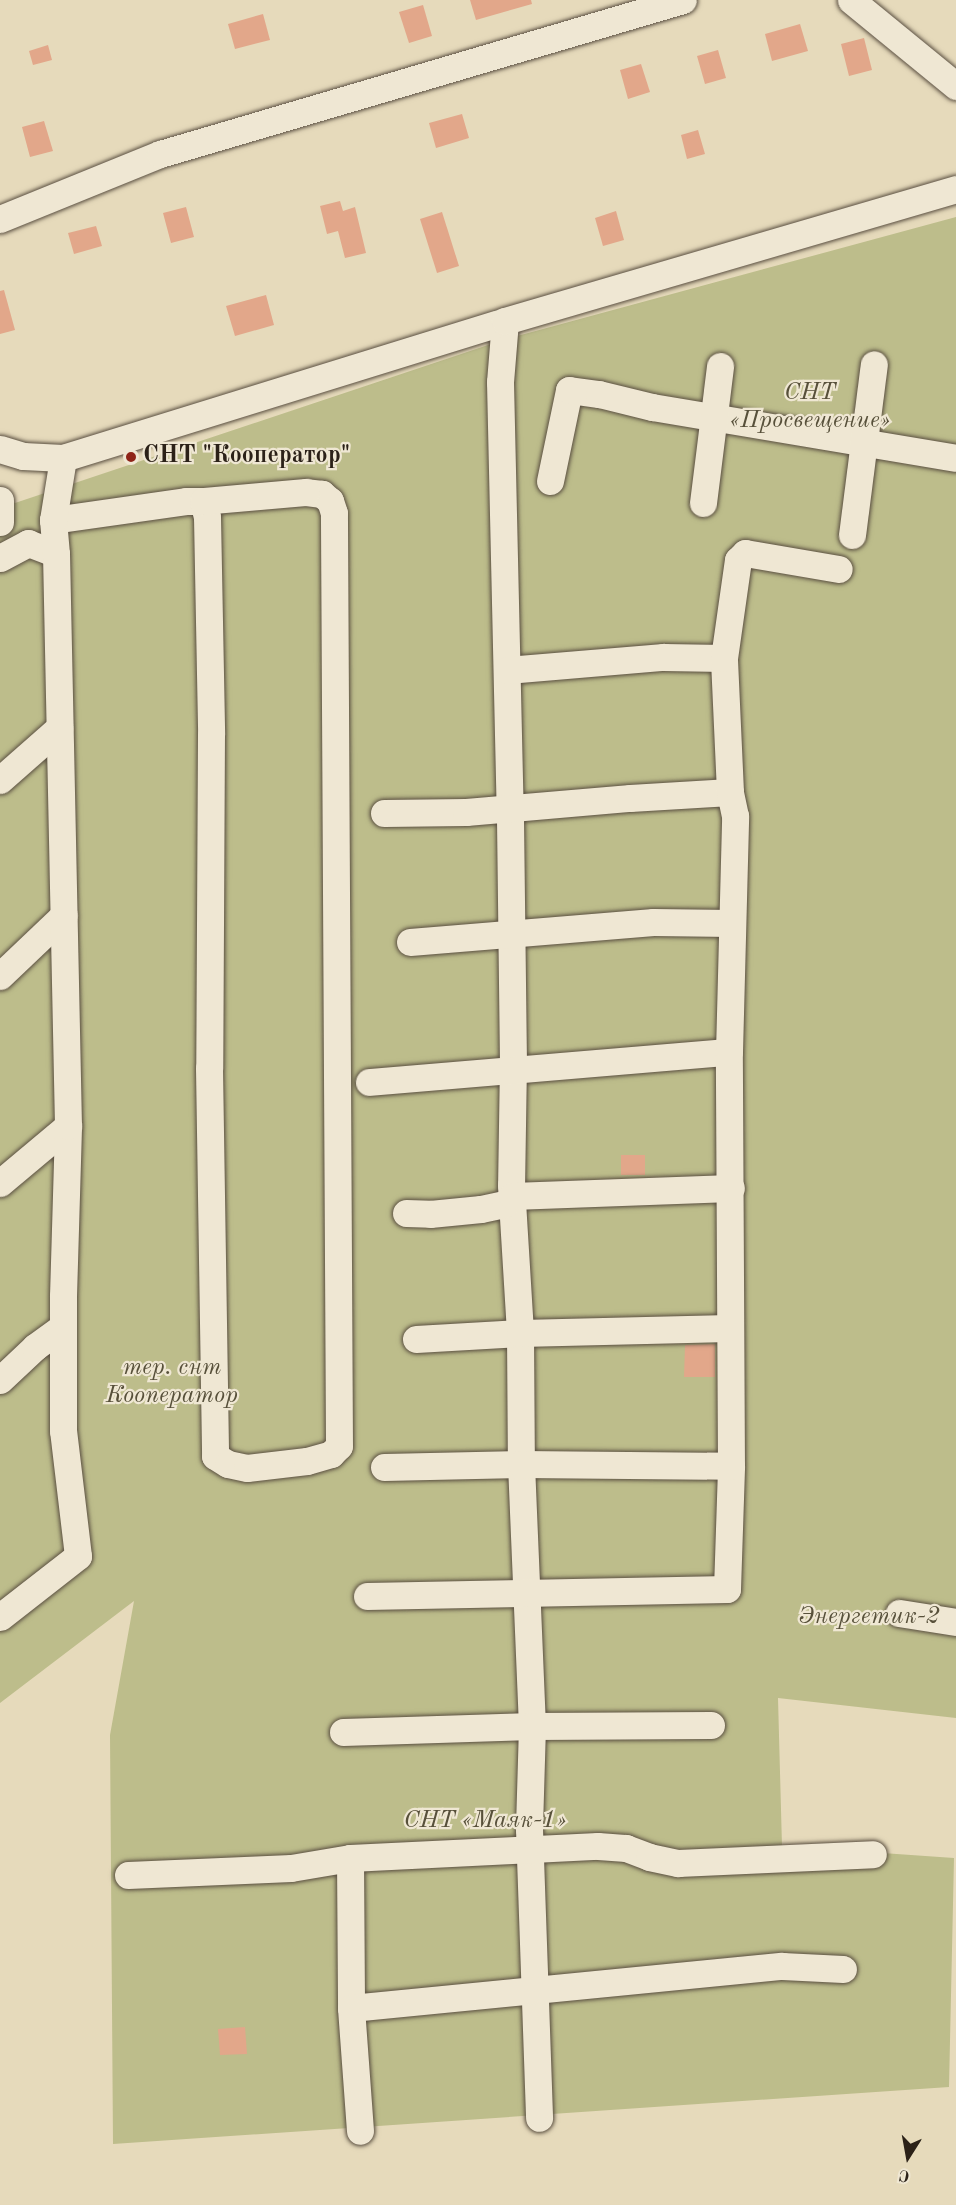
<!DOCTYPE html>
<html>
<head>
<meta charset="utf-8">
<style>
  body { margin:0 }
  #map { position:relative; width:956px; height:2205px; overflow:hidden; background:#e6dabb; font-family:"Old Standard TT",serif }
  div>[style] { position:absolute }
  .green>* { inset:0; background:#bdbd8b }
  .building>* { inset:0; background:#e2a78a }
  .roads { filter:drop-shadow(0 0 2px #5a4f41) drop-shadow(0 0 2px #5a4f41) }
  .minor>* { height:27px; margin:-13.5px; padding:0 13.5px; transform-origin:13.5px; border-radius:13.5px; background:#efe7d3 }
  .dots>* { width:16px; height:16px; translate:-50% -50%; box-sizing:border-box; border:3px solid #efe7d3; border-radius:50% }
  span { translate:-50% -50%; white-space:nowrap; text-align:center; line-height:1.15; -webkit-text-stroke:4.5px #efe7d3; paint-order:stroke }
  .park-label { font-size:24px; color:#57503a; font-style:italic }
  .poi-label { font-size:24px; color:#2b2118; font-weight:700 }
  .left { translate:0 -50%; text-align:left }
  .north { position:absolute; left:878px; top:2127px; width:60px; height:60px; -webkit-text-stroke:4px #efe7d3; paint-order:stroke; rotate:191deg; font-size:16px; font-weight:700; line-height:24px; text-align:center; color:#2b2118 }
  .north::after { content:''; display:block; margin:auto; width:21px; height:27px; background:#2b2118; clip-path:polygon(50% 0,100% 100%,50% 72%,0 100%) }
</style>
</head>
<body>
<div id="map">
  <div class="green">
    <i style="clip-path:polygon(956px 217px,956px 1718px,778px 1698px,782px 1846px,954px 1858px,949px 2087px,113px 2144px,110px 1735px,134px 1601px,0 1703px,0 491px,15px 503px,506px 339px)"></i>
  </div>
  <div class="building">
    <i style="clip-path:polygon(470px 0,531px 0,532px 4px,476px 20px)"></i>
    <i style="clip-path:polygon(423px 5px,432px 36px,409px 43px,399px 12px)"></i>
    <i style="clip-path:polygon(263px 14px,270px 40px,235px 49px,228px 24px)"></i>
    <i style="clip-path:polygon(800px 24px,808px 51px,772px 61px,765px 34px)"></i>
    <i style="clip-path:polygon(864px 38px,872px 70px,849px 76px,841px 44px)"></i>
    <i style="clip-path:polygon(48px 45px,52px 60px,33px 65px,29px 51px)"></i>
    <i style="clip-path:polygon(718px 50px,726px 78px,705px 84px,697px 56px)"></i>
    <i style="clip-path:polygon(641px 64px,650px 92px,628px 99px,620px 70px)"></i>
    <i style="clip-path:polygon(462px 114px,469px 138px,436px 148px,429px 123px)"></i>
    <i style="clip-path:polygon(44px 121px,53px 151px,30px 157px,22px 127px)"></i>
    <i style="clip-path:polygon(698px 130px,705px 154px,687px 159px,681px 135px)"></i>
    <i style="clip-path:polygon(340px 201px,343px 211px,355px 207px,366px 253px,345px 258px,338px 231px,327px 234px,320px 206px)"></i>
    <i style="clip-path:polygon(186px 207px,194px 237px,171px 243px,163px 213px)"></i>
    <i style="clip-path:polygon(616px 211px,624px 240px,603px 246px,595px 218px)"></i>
    <i style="clip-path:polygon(442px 212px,459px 266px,437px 273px,420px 219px)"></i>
    <i style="clip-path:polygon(96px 226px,102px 246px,74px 254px,68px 233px)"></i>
    <i style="clip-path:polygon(4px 290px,15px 330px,0 334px,0 291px)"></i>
    <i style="clip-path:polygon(266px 295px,274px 325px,235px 336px,226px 306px)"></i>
    <i style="clip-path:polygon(621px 1155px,645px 1155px,645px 1175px,621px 1175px)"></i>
    <i style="clip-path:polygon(715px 1344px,715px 1377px,684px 1377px,685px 1345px)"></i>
    <i style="clip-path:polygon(245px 2027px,247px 2054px,220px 2055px,218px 2029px)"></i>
  </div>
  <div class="roads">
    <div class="minor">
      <i style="left:851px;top:0;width:136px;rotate:39.3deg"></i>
      <i style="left:0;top:219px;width:173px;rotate:-22.1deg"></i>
      <i style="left:160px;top:154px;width:545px;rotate:-16.41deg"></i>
      <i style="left:505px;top:321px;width:61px;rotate:94.7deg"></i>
      <i style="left:500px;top:382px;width:437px;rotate:88.7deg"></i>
      <i style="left:510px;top:819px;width:243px;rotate:89.3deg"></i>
      <i style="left:513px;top:1062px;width:123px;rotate:90.9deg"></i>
      <i style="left:511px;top:1185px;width:148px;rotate:86.5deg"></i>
      <i style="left:520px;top:1333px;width:131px;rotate:89.6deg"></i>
      <i style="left:521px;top:1464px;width:262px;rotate:87.6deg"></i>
      <i style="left:532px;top:1726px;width:103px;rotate:91.7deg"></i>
      <i style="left:529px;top:1829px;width:289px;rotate:88deg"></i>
      <i style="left:0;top:449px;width:24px;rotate:17deg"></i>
      <i style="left:23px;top:456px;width:40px;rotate:2.9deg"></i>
      <i style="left:63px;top:458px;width:463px;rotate:-17.2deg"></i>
      <i style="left:505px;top:321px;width:470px;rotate:-16.3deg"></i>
      <i style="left:550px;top:481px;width:93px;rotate:-78.2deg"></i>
      <i style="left:569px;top:390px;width:30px;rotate:8deg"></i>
      <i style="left:599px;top:394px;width:55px;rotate:13.8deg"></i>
      <i style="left:652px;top:407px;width:308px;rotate:9.5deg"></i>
      <i style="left:0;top:500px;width:22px;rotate:90deg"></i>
      <i style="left:703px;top:503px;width:138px;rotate:-82.9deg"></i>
      <i style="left:53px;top:520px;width:134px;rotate:-8.1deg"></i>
      <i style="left:186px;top:501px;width:17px"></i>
      <i style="left:203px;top:501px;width:16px;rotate:76deg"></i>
      <i style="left:207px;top:517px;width:217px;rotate:88.9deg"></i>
      <i style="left:211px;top:734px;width:334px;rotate:90.3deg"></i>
      <i style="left:209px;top:1068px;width:388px;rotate:89.1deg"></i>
      <i style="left:215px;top:1456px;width:15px;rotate:32deg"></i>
      <i style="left:228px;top:1464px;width:19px;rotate:12deg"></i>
      <i style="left:247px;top:1468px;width:60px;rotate:-6.7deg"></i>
      <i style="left:307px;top:1461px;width:25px;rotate:-16deg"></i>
      <i style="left:331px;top:1454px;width:11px;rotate:-45deg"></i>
      <i style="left:339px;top:1446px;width:933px;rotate:-90.31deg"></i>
      <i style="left:334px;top:513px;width:13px;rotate:-108deg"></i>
      <i style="left:330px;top:501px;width:11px;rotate:-139deg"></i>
      <i style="left:322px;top:494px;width:16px;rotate:-173deg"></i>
      <i style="left:306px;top:492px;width:103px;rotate:175deg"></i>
      <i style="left:852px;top:535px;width:172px;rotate:-82.7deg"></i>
      <i style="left:0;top:558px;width:32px;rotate:-28deg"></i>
      <i style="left:28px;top:543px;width:30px;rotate:21deg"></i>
      <i style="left:507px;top:670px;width:157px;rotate:-4.8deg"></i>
      <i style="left:663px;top:657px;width:61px;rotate:0.9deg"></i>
      <i style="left:0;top:780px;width:79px;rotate:-41.4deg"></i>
      <i style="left:384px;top:813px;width:82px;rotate:-0.7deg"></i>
      <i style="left:466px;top:812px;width:165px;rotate:-4.9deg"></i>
      <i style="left:630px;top:798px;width:100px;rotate:-3.4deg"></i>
      <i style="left:410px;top:942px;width:244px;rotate:-4.7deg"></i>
      <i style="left:653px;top:922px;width:79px;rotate:0.7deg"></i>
      <i style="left:0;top:976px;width:88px;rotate:-43.6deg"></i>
      <i style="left:369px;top:1082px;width:361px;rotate:-4.8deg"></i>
      <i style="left:0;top:1183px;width:89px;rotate:-40deg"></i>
      <i style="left:406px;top:1213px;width:24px;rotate:2deg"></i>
      <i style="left:430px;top:1214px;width:51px;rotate:-5.6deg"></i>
      <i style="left:481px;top:1209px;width:25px;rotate:-12deg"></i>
      <i style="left:505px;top:1204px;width:11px;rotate:-49deg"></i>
      <i style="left:512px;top:1196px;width:219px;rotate:-2.1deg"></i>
      <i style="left:416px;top:1339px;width:104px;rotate:-3.3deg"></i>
      <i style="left:520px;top:1333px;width:209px;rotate:-1.4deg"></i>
      <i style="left:0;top:1380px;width:48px;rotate:-43.3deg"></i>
      <i style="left:35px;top:1347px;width:34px;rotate:-36deg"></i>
      <i style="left:384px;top:1467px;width:137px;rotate:-1.3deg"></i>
      <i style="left:521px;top:1464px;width:210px;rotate:0.5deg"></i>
      <i style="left:367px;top:1596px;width:360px;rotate:-1.1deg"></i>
      <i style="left:727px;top:1589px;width:123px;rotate:-88.1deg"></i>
      <i style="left:731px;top:1466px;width:414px;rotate:-90.3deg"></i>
      <i style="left:729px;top:1052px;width:236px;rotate:-88.5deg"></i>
      <i style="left:735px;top:816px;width:25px;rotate:-102deg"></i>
      <i style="left:730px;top:792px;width:134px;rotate:-92.6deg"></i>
      <i style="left:724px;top:658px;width:99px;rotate:-81.9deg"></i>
      <i style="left:738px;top:560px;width:10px;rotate:-45deg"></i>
      <i style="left:745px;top:553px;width:95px;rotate:9.7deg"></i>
      <i style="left:899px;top:1613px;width:58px;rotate:9deg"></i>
      <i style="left:0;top:1617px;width:99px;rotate:-38deg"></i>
      <i style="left:78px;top:1556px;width:126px;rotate:-96.8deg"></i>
      <i style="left:63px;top:1431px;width:135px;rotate:-90deg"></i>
      <i style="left:63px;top:1296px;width:170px;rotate:-88.3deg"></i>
      <i style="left:68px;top:1126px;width:572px;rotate:-91.2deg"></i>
      <i style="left:56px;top:554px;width:34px;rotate:-95deg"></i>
      <i style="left:53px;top:520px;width:63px;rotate:-80.8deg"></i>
      <i style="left:343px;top:1732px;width:189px;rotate:-1.8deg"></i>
      <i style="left:532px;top:1726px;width:179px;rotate:-0.3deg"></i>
      <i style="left:350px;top:1858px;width:150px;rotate:89.6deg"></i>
      <i style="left:351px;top:2008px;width:123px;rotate:85.8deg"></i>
      <i style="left:128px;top:1875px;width:163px;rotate:-2.5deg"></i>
      <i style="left:291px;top:1868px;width:60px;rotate:-9.6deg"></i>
      <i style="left:350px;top:1858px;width:248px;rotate:-2.8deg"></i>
      <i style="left:598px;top:1846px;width:28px;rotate:4deg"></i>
      <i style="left:626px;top:1848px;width:25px;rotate:21deg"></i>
      <i style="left:649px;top:1857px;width:30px;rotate:12deg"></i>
      <i style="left:678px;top:1863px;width:195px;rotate:-2.6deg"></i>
      <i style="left:351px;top:2008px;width:433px;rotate:-5.6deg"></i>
      <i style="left:782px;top:1966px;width:61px;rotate:2.8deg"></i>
    </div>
  </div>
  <div class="dots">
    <i style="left:131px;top:457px;background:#8f2418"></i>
  </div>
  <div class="park-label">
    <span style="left:810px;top:408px">СНТ<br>«Просвещение»</span>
    <span style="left:172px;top:1383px">тер. снт<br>Кооператор</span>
    <span style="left:869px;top:1618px">Энергетик-2</span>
    <span style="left:485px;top:1822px">СНТ «Маяк-1»</span>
  </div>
  <div class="poi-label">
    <span class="left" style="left:143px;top:457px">СНТ "Кооператор"</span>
  </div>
  <div class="north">С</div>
</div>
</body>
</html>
